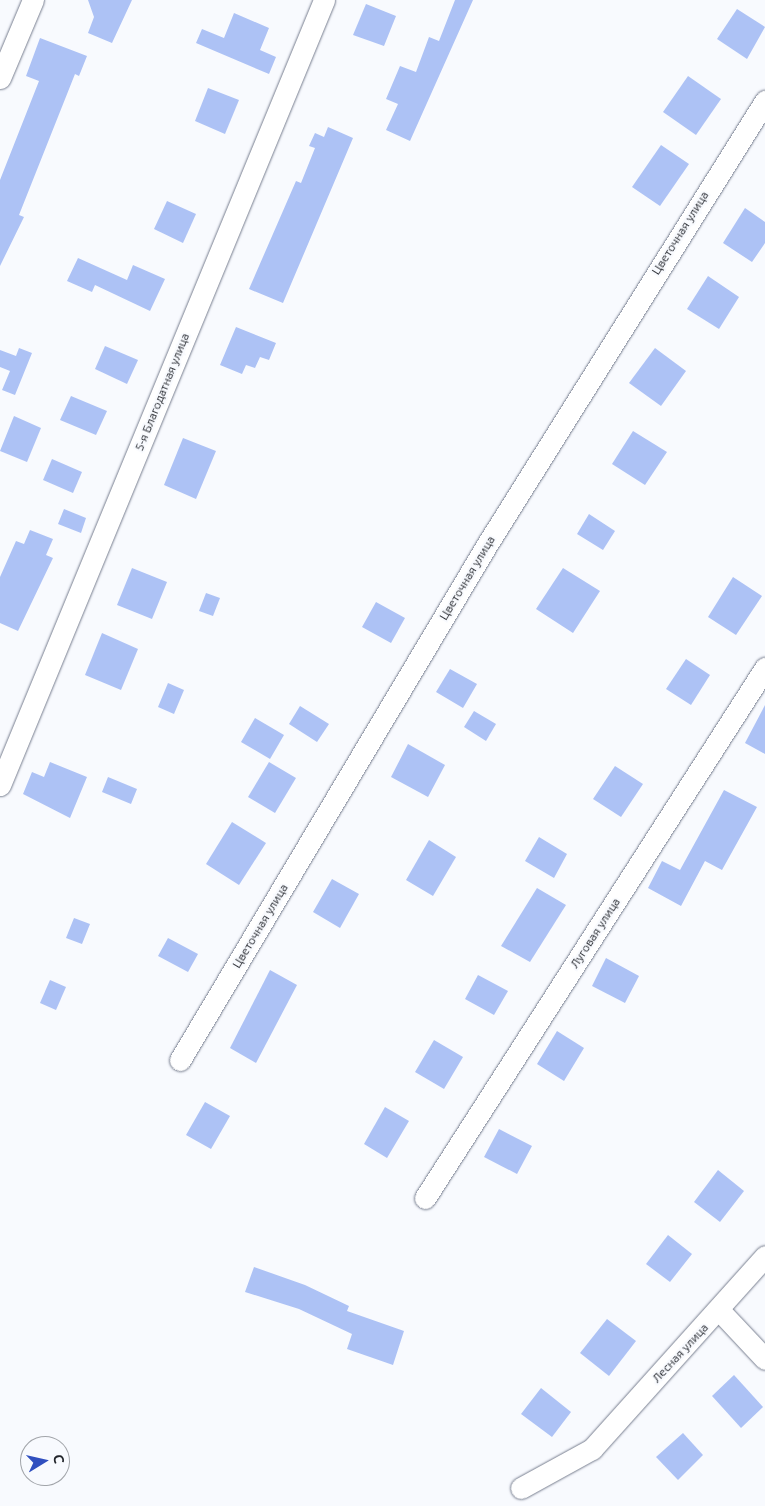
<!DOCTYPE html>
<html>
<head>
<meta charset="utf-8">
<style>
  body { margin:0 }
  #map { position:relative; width:765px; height:1506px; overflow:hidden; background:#f8fafe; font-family:Ubuntu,sans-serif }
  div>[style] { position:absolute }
  .building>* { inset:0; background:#adc2f5 }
  .roads { filter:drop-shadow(0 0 1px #777e8f) drop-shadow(0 0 1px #777e8f) }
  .minor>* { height:21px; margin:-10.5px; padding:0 10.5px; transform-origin:10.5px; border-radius:10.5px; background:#fff }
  span { translate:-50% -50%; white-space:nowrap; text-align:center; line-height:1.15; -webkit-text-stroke:4px #f8fafe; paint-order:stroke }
  .street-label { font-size:12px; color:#22252b }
  .north { position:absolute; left:20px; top:1436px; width:50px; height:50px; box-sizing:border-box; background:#f8fafe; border:1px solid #a2a5aa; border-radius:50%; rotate:81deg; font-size:14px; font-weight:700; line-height:20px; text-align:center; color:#22252b }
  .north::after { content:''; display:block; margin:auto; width:18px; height:22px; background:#304fbf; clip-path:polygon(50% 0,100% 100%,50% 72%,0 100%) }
</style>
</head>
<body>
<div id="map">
  <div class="building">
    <i style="clip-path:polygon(88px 0,132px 0,112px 43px,88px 33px,94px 17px)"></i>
    <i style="clip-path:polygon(455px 0,473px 0,410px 141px,386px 130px,398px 104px,386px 99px,400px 66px,416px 72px,429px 37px,439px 41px)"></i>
    <i style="clip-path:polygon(366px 4px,396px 16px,384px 46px,353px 35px)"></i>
    <i style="clip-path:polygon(737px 9px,765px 27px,747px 59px,717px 39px)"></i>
    <i style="clip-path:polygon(234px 13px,269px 28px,260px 50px,276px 57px,269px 74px,196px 43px,202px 29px,224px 38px)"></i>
    <i style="clip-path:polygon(40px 38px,87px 56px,79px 76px,75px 74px,19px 215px,24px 217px,0 266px,0 180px,39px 81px,26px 76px)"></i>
    <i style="clip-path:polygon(688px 76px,721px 99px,696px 135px,663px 112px)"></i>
    <i style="clip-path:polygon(208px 88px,239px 100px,225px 134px,195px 121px)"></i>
    <i style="clip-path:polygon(328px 127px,353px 138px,283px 303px,249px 289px,296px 181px,301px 183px,315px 148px,309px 146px,315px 133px,324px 137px)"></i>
    <i style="clip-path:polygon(661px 145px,689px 164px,660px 206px,632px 187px)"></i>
    <i style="clip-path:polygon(167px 201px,196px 214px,183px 243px,154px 229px)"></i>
    <i style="clip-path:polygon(745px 208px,765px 222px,765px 243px,752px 262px,723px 243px)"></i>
    <i style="clip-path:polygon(78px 258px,127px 280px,133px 265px,165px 279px,150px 311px,95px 285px,92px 292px,67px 281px)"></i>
    <i style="clip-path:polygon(708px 276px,739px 297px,719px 329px,687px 309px)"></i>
    <i style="clip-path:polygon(236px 327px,276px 343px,269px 360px,260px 357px,255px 368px,246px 365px,242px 374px,220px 365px)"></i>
    <i style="clip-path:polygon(105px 346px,138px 360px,127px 384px,95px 369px)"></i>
    <i style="clip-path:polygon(19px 348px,32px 353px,15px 395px,2px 390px,10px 371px,0 367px,0 350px,16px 356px)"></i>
    <i style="clip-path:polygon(655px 348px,686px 371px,661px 406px,629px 383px)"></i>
    <i style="clip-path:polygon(71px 396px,107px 411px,96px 435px,60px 420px)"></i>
    <i style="clip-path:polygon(14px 416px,41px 428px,27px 462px,0 451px)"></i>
    <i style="clip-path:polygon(633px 431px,667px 452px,645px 485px,612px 464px)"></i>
    <i style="clip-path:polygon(183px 438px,216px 451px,196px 499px,164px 485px)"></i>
    <i style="clip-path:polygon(52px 459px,82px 472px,73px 493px,43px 480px)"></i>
    <i style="clip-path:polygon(64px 509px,86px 518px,81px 533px,58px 524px)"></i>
    <i style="clip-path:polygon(589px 514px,615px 531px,603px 550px,577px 534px)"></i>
    <i style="clip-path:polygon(30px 530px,53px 539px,46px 555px,53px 558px,18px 631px,0 623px,0 577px,16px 541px,24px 544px)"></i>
    <i style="clip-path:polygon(132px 568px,167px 582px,152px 619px,117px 605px)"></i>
    <i style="clip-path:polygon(563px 568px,600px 591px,573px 633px,536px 609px)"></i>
    <i style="clip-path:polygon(733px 577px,762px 596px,736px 635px,708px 617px)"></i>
    <i style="clip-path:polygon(206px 593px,220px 598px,213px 616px,199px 611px)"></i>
    <i style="clip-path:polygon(376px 602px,405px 618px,391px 643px,362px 627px)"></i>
    <i style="clip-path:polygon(102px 633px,138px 649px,121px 690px,85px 675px)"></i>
    <i style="clip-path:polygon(686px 659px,710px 675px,691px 705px,666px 689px)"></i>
    <i style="clip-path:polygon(450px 669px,477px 684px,463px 708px,436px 692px)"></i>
    <i style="clip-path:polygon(168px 683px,184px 690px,174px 714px,158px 707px)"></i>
    <i style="clip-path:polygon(765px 705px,765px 754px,745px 743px)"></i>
    <i style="clip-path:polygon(300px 706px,329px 724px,317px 742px,289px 724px)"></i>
    <i style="clip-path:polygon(474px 711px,496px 724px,486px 741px,464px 727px)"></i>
    <i style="clip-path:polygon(255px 718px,284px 735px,270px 759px,241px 742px)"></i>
    <i style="clip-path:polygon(408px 744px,445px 765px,428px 797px,391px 777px)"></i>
    <i style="clip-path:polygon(50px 762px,87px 777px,70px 818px,23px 794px,32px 772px,44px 777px)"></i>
    <i style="clip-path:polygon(269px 762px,296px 778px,275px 813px,248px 797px)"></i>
    <i style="clip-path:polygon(615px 766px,643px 784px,621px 817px,593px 799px)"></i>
    <i style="clip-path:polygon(108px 777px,137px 789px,131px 804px,102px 792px)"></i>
    <i style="clip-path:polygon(724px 790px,757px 807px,722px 870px,705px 861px,681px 906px,648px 888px,662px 861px,680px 870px)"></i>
    <i style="clip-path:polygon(232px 822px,266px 843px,239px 885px,206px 864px)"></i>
    <i style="clip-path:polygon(539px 837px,567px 854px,554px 878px,525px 861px)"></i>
    <i style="clip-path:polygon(429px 840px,456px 857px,433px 896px,406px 880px)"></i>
    <i style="clip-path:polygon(332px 879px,359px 894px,340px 928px,313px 912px)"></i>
    <i style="clip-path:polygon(537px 888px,566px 905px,530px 962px,501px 946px)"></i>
    <i style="clip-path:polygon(74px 918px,90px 924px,82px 944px,66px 938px)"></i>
    <i style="clip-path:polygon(168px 938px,198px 954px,188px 972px,158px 956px)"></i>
    <i style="clip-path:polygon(606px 958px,639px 976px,625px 1003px,592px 986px)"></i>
    <i style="clip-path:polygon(270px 970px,297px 985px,256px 1063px,230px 1048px)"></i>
    <i style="clip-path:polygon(478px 975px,508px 991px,494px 1015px,465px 999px)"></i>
    <i style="clip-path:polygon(50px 980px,66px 987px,56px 1010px,40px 1003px)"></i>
    <i style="clip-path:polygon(557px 1031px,584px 1048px,564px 1081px,537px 1064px)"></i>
    <i style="clip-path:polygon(434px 1040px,463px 1057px,444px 1089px,415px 1072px)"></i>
    <i style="clip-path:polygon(205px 1102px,230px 1116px,211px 1149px,186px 1135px)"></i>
    <i style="clip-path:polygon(385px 1107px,409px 1121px,387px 1158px,364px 1144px)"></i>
    <i style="clip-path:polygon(499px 1129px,532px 1146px,517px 1174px,484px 1157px)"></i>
    <i style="clip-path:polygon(718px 1170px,744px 1191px,720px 1222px,694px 1202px)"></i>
    <i style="clip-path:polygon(668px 1235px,692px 1254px,670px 1282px,646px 1264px)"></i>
    <i style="clip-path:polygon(254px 1267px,305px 1285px,349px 1306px,347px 1311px,404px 1331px,393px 1365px,347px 1349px,352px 1334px,299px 1309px,245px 1292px)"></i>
    <i style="clip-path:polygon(607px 1319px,636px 1341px,609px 1376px,580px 1353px)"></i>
    <i style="clip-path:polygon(734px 1375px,763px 1407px,741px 1428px,712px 1396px)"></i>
    <i style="clip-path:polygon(541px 1388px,571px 1412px,552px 1437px,521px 1414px)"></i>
    <i style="clip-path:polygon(683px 1433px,703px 1455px,678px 1480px,656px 1457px)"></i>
  </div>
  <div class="roads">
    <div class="minor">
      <i style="left:0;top:78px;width:85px;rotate:-67.1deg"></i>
      <i style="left:0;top:785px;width:849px;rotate:-67.57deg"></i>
      <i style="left:180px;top:1060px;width:602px;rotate:-59.22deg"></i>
      <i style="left:488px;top:543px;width:522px;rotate:-57.92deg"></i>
      <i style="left:425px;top:1198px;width:630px;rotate:-57.32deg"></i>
      <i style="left:719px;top:1310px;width:67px;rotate:46.8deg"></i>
      <i style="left:521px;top:1488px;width:81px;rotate:-28.8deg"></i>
      <i style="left:592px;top:1449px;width:259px;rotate:-48.1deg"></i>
    </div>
  </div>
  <div class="street-label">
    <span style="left:680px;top:233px;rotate:-58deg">Цветочная улица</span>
    <span style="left:162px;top:392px;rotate:-68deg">5-я Благодатная улица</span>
    <span style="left:467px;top:578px;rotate:-59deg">Цветочная улица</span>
    <span style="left:260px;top:926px;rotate:-59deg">Цветочная улица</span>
    <span style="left:595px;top:933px;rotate:-57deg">Луговая улица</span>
    <span style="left:680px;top:1353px;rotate:-47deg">Лесная улица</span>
  </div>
  <div class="north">С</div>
</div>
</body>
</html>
